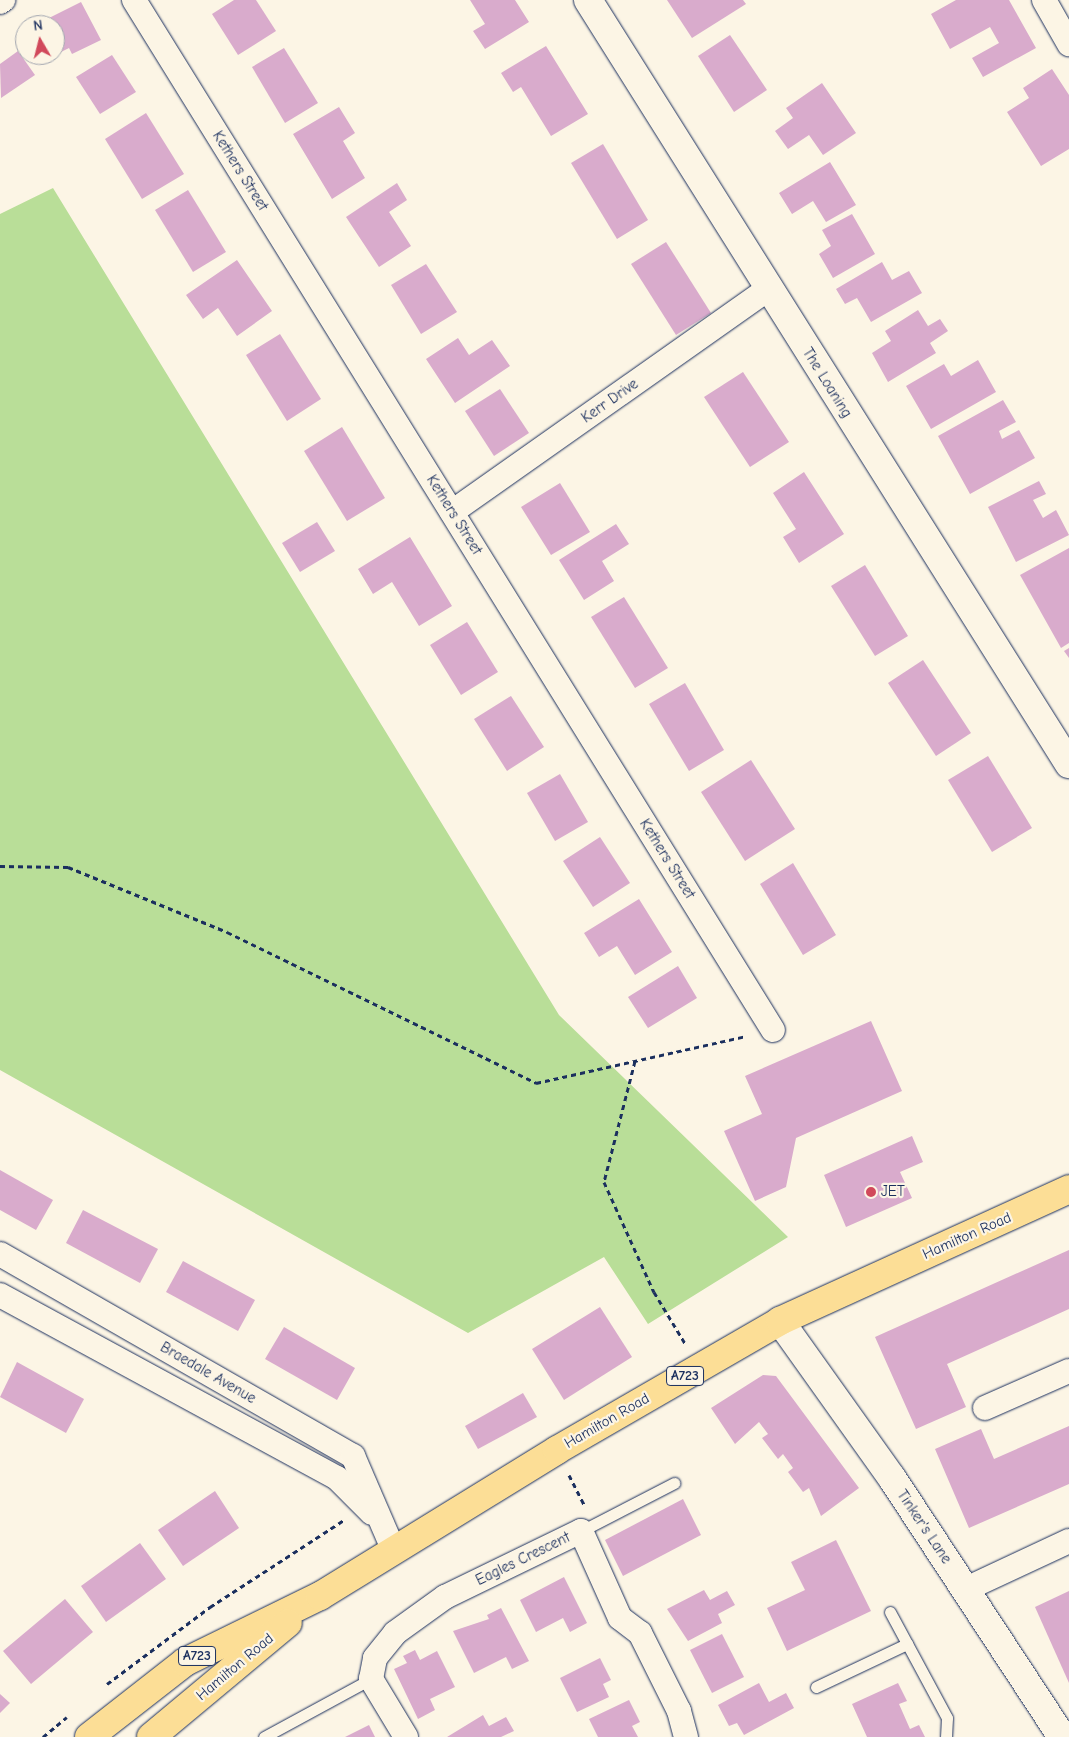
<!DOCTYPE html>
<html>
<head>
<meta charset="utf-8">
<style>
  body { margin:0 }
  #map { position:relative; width:1069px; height:1737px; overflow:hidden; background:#fcf5e5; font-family:"Comic Neue",sans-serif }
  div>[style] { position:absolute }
  .green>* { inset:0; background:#b9de98 }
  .building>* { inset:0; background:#d9abcc }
  .path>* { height:3px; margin-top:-1.5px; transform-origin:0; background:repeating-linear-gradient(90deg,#1b2f5e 0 5px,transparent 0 9px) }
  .roads { filter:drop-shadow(0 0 1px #1b2f5e) drop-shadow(0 0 1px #1b2f5e) }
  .lane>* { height:11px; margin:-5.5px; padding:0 5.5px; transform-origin:5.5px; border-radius:5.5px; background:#fcf5e5 }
  .street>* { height:24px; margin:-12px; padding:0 12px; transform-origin:12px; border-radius:12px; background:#fcf5e5 }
  .secondary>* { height:28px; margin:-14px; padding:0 14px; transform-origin:14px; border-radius:14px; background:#fcf5e5 }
  .primary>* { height:28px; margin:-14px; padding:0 14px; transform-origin:14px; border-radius:14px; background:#fcde96 }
  .dots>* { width:14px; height:14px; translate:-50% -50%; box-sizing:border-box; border:2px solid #fcf5e5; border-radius:50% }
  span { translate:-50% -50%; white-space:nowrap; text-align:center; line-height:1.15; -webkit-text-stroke:4.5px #fcf5e5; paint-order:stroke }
  .shield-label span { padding:1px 4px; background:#fcf5e5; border:1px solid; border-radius:4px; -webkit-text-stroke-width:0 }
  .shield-label { font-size:14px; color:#1b2f5e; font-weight:700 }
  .street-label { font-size:15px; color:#1b2f5e }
  .poi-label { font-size:15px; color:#1b2f5e }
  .left { translate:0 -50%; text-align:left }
  .north { position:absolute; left:15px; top:15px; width:50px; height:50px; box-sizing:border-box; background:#fcf5e5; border:1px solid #a2a6af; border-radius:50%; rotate:352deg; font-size:14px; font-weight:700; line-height:20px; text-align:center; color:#1b2f5e }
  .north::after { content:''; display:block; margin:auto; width:18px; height:22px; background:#d1495b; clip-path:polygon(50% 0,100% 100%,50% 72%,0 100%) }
</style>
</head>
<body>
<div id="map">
  <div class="green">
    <i style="clip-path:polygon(53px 188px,559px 1015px,788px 1237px,648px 1324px,604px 1257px,468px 1333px,0 1070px,0 214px)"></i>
  </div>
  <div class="building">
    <i style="clip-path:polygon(234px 0,256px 0,276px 31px,238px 55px,212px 14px)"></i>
    <i style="clip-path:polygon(470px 0,515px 0,529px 22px,485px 49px,473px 31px,485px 24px)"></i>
    <i style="clip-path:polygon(667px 0,743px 0,746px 4px,692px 38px)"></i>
    <i style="clip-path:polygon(956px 0,1009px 0,1036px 48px,983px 77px,972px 58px,999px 43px,990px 27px,950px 49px,931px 14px)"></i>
    <i style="clip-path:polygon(81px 2px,101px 40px,72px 54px,69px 48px,55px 55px,55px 25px,43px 21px)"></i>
    <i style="clip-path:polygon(730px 35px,767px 90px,734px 112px,698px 56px)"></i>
    <i style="clip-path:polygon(546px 46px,588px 114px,551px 136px,521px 87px,513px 92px,501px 73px)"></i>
    <i style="clip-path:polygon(284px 48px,318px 103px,285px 123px,252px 67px)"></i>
    <i style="clip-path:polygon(18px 51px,35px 75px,1px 98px,0 64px)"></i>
    <i style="clip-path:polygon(112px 55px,136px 92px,100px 114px,76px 77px)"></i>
    <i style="clip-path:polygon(1052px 69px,1069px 95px,1069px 149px,1041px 166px,1007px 112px,1029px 98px,1023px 88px)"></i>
    <i style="clip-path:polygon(822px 83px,856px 133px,823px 155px,809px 135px,788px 149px,775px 131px,793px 118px,786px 108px)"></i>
    <i style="clip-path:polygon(339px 107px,355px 133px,343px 141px,365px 178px,332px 199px,293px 134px)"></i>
    <i style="clip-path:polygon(146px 113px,184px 174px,142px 199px,105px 139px)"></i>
    <i style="clip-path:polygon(603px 144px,648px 220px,617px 239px,571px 163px)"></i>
    <i style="clip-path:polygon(830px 162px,856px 205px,826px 222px,813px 201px,792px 214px,779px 193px)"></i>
    <i style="clip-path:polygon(397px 183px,407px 200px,389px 212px,411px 246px,379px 267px,346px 217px)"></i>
    <i style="clip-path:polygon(188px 190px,226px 252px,193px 272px,155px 210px)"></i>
    <i style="clip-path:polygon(852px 214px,875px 254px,833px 278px,819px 254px,831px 246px,822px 230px)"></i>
    <i style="clip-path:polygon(666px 242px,711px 313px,676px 335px,631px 264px)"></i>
    <i style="clip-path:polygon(237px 260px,272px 311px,237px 336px,218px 308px,203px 319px,186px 295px)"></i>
    <i style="clip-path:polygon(882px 262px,892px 280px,909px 271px,922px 293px,871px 322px,857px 298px,845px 304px,836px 289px)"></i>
    <i style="clip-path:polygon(426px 264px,457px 312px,421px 334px,391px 285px)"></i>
    <i style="clip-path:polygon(918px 310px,928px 326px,940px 319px,948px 331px,930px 343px,936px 353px,888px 382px,872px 353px,891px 341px,885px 331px)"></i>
    <i style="clip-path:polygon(280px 334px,321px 399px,287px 421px,246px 355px)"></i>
    <i style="clip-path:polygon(458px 338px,469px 355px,492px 340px,510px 366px,455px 403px,426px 359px)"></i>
    <i style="clip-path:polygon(978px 360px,996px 392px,931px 429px,906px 386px,944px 364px,951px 376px)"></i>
    <i style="clip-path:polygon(743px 372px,789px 442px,750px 467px,704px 397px)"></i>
    <i style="clip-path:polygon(500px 389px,529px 433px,494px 456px,465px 411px)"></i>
    <i style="clip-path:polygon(1003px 400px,1016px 422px,999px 431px,1002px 439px,1019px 430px,1035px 458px,970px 494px,938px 436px)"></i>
    <i style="clip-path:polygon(342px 427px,385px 498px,347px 521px,304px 451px)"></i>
    <i style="clip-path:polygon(804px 472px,844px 534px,799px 563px,783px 537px,796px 529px,773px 493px)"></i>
    <i style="clip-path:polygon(1039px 481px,1046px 494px,1033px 500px,1043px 518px,1056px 510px,1069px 535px,1016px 562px,988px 507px)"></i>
    <i style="clip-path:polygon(560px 483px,590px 532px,551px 555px,521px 507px)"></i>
    <i style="clip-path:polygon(317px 522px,335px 551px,300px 572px,282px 543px)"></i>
    <i style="clip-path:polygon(616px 524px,629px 544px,602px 561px,614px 581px,584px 600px,559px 560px)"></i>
    <i style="clip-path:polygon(410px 537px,452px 606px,419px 626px,392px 582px,373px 594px,358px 569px)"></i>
    <i style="clip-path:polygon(1069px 548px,1069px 643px,1061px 648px,1020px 575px)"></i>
    <i style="clip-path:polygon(865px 565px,908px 636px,875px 656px,831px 586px)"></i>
    <i style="clip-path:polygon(624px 597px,668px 668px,635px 688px,591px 617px)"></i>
    <i style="clip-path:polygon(467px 622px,498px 672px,461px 695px,430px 645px)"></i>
    <i style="clip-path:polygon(1069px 648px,1069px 658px,1064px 651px)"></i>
    <i style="clip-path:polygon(923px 660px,971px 733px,936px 756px,888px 683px)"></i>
    <i style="clip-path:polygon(685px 683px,724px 750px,689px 771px,649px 704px)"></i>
    <i style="clip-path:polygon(511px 696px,544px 747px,507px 771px,474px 719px)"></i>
    <i style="clip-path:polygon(988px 756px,1032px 828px,992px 852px,948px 780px)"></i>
    <i style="clip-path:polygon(751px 760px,795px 829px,745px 861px,701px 792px)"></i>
    <i style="clip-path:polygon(560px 774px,588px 822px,555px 841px,527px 793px)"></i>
    <i style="clip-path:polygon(600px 837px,630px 883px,593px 907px,563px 861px)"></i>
    <i style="clip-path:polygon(793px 863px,836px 935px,803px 955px,760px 884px)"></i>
    <i style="clip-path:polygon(639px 899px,672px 952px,635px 975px,617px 946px,599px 957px,584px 933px)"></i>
    <i style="clip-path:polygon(678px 966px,697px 998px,648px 1028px,628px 997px)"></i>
    <i style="clip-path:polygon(871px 1021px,902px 1091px,796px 1138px,786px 1187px,755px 1201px,724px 1131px,762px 1114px,745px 1076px)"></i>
    <i style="clip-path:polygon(912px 1136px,923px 1162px,900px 1172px,912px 1198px,846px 1227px,824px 1175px)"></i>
    <i style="clip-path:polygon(0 1170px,53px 1200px,36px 1230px,0 1210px)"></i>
    <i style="clip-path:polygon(83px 1210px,158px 1249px,140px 1283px,66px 1243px)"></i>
    <i style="clip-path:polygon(1069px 1250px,1069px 1309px,947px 1364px,966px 1407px,916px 1429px,875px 1337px)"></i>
    <i style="clip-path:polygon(183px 1261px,255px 1300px,238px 1331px,166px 1292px)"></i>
    <i style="clip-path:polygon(600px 1307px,632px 1357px,564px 1400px,532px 1349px)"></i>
    <i style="clip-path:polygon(284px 1327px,355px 1368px,337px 1400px,265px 1359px)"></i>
    <i style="clip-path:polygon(17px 1362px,84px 1399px,66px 1433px,0 1397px)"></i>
    <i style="clip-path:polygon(763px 1375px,776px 1376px,859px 1488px,821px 1516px,809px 1488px,803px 1492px,788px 1472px,793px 1468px,783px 1454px,778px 1459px,762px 1438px,768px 1434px,759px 1422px,735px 1444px,711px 1408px)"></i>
    <i style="clip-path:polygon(523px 1393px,537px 1417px,478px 1449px,465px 1426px)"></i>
    <i style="clip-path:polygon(1069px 1426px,1069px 1484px,969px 1528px,935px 1449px,981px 1429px,994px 1459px)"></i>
    <i style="clip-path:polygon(215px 1491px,239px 1528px,183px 1566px,158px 1530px)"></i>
    <i style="clip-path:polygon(683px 1499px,701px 1535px,623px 1576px,605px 1540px)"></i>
    <i style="clip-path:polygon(836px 1540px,871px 1611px,787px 1651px,767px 1608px,805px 1590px,791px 1562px)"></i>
    <i style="clip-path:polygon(140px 1543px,166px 1579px,106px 1622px,81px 1586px)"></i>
    <i style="clip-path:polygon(564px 1577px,587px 1623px,570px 1632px,563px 1618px,536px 1632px,520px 1600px)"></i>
    <i style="clip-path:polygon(704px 1590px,710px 1600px,727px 1591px,735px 1605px,718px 1614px,722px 1623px,688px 1641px,667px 1609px)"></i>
    <i style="clip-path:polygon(1069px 1591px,1069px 1683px,1035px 1607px)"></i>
    <i style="clip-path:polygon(65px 1599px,93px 1632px,31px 1684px,3px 1651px)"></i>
    <i style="clip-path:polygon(501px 1608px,529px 1661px,512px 1669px,506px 1657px,474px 1673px,453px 1631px,489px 1619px,487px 1615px)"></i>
    <i style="clip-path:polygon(722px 1634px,744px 1677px,712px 1693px,690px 1650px)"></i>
    <i style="clip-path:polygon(415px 1650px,420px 1660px,437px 1651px,455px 1687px,430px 1699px,435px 1710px,418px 1719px,394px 1669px,407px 1663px,403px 1656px)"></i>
    <i style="clip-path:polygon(600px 1658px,611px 1680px,603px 1684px,609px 1697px,577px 1712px,560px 1678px)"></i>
    <i style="clip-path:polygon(759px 1683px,769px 1702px,786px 1693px,794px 1708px,744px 1735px,737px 1723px,729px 1726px,718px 1705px)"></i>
    <i style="clip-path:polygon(898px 1683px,907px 1701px,899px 1704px,910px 1729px,919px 1725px,925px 1737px,867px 1737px,852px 1704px)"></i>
    <i style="clip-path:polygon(0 1694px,10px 1703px,0 1713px)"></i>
    <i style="clip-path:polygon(629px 1700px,640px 1722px,632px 1726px,638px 1737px,598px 1737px,589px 1719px)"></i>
    <i style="clip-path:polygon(483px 1715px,489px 1726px,506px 1717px,514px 1731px,501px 1737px,447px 1737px)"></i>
    <i style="clip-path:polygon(369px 1725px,375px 1737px,345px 1737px)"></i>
  </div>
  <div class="path">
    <i style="left:0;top:866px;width:68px;rotate:0.8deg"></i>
    <i style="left:68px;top:867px;width:172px;rotate:22.2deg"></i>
    <i style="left:227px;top:932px;width:344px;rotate:26deg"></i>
    <i style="left:536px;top:1083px;width:215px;rotate:-12.6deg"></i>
    <i style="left:635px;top:1061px;width:125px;rotate:104.4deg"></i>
    <i style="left:604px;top:1182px;width:121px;rotate:65.6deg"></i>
    <i style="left:654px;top:1292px;width:62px;rotate:58.9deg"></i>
    <i style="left:569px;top:1475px;width:34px;rotate:63deg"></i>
    <i style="left:107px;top:1684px;width:129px;rotate:-36.8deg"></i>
    <i style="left:210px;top:1607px;width:160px;rotate:-33deg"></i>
    <i style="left:43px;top:1737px;width:31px;rotate:-40deg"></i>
  </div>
  <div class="roads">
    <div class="lane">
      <i style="left:581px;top:1531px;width:105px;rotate:-27.3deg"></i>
      <i style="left:890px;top:1612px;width:120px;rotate:61.7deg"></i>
      <i style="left:947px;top:1718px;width:19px;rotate:93deg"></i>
      <i style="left:816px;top:1687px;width:101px;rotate:-25.3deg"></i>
      <i style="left:264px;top:1737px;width:122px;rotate:-28.5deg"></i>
    </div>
    <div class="street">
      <i style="left:134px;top:0;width:1212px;rotate:58.19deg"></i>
      <i style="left:1044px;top:0;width:51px;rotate:60.4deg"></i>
      <i style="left:0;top:2px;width:4px;rotate:-34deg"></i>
      <i style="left:452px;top:512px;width:387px;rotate:-35.2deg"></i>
      <i style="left:0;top:1254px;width:407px;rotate:29.8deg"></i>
      <i style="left:353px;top:1456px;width:103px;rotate:66.7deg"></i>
      <i style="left:0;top:1295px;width:383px;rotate:28.5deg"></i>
      <i style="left:337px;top:1478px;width:49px;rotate:45deg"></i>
      <i style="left:985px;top:1408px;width:92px;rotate:-23.8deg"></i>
      <i style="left:966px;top:1589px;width:114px;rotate:-25deg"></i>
      <i style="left:406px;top:1737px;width:68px;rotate:-121.1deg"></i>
      <i style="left:371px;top:1679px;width:21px;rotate:-79deg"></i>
      <i style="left:375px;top:1658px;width:32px;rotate:-51deg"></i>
      <i style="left:395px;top:1633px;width:62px;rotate:-35.8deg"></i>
      <i style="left:445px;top:1597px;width:151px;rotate:-25.9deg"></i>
      <i style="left:581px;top:1531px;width:95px;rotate:65.9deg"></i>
      <i style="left:620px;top:1618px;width:25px;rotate:37deg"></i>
      <i style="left:640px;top:1633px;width:87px;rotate:63.4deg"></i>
      <i style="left:679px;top:1711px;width:27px;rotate:75deg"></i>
    </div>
    <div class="secondary">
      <i style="left:588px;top:0;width:903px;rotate:57.81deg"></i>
      <i style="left:780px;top:1321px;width:193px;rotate:54.5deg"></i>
      <i style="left:892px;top:1478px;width:310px;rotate:56.7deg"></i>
    </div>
    <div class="primary">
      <i style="left:89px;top:1737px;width:122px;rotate:-38deg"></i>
      <i style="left:185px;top:1662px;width:150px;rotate:-26.1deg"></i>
      <i style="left:320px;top:1596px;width:278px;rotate:-31.6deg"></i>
      <i style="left:557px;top:1450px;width:258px;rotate:-30deg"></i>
      <i style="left:780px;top:1321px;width:318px;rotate:-24.5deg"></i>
      <i style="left:151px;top:1737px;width:178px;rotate:-39.8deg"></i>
    </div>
  </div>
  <div class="dots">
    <i style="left:871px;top:1192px;background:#d1495b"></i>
  </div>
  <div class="shield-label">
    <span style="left:685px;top:1376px">A723</span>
    <span style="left:197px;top:1656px">A723</span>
  </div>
  <div class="street-label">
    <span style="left:240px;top:171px;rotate:58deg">Kethers Street</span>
    <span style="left:827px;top:383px;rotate:58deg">The Loaning</span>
    <span style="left:610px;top:401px;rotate:-35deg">Kerr Drive</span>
    <span style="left:454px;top:515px;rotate:58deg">Kethers Street</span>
    <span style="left:667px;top:859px;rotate:58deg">Kethers Street</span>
    <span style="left:967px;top:1236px;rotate:-24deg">Hamilton Road</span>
    <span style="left:208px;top:1373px;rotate:30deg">Braedale Avenue</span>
    <span style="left:607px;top:1421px;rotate:-30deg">Hamilton Road</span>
    <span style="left:924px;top:1527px;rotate:56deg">Tinker's Lane</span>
    <span style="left:523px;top:1559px;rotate:-26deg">Eagles Crescent</span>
    <span style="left:235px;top:1667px;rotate:-40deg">Hamilton Road</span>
  </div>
  <div class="poi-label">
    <span class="left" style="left:881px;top:1192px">JET</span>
  </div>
  <div class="north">N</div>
</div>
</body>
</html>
